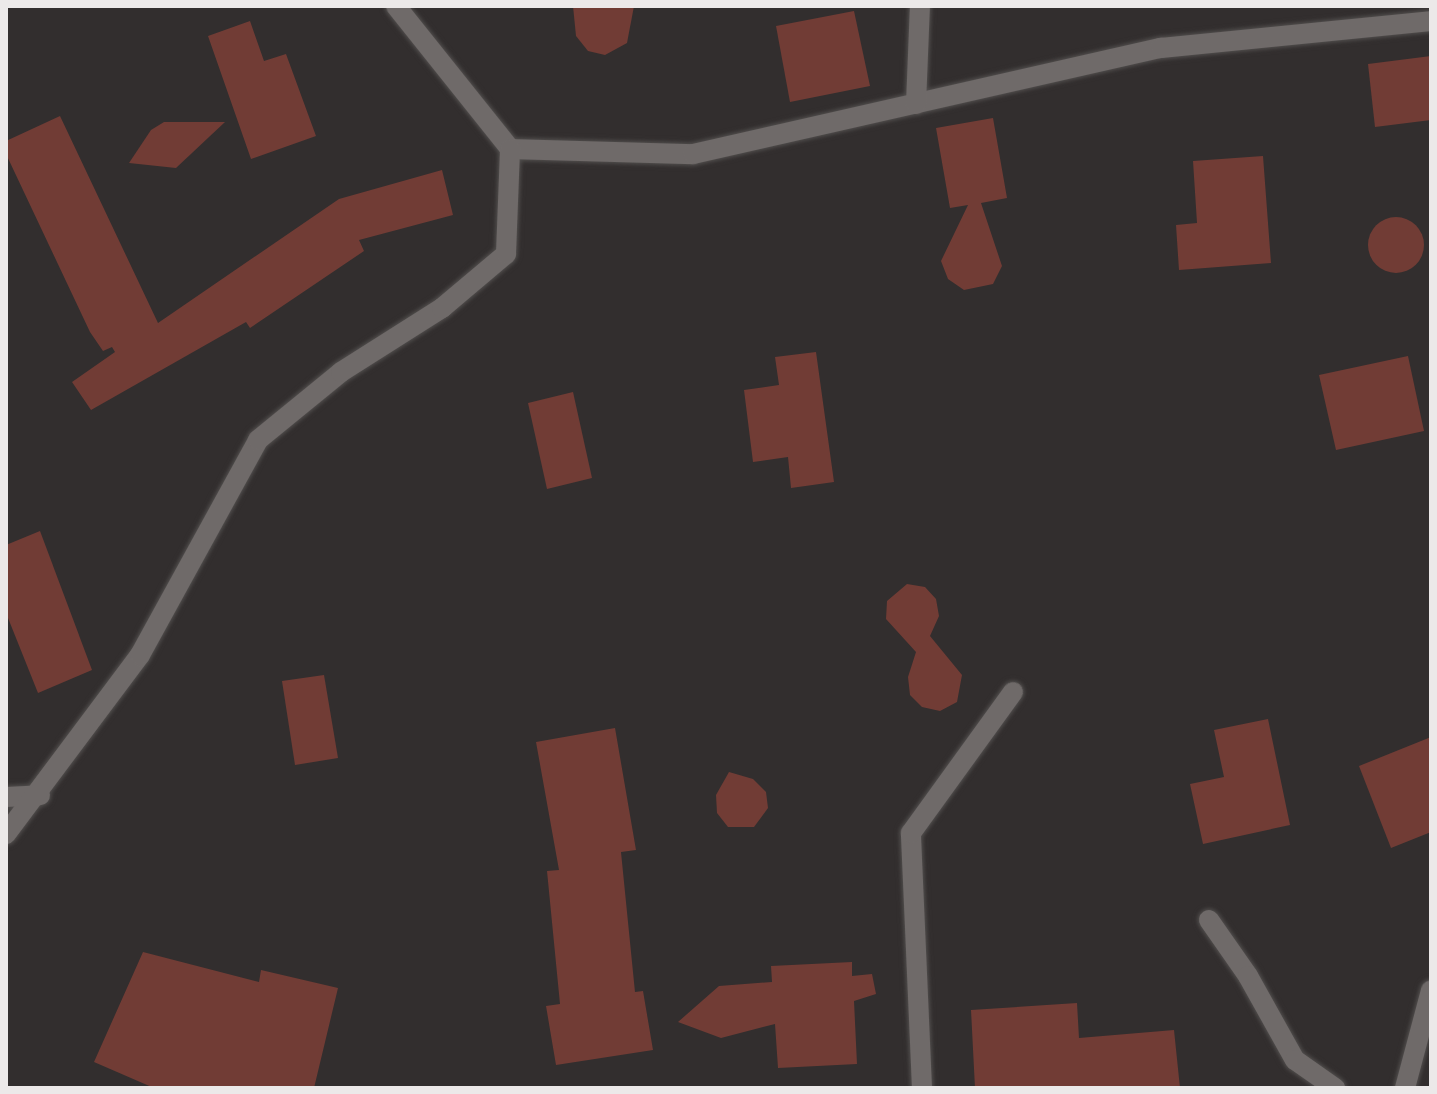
<!DOCTYPE html>
<html>
<head>
<meta charset="utf-8">
<style>
  body { margin:0 }
  #map { position:relative; width:1437px; height:1094px; overflow:hidden; background:#322e2e; font-family:"Alegreya Sans",sans-serif }
  div>[style] { position:absolute }
  .building>* { inset:0; background:#713c35 }
  .round { border-radius:50% }
  .roads { filter:drop-shadow(0 0 2px #514e4d) drop-shadow(0 0 2px #514e4d) }
  .street>* { height:20px; margin:-10px; padding:0 10px; transform-origin:10px; border-radius:10px; background:#6f6a69 }
  span { translate:-50% -50%; white-space:nowrap; text-align:center; line-height:1.15; -webkit-text-stroke:6px #282524; paint-order:stroke }
  .frame { position:absolute; inset:0; border:8px solid #ece9e9; pointer-events:none }
</style>
</head>
<body>
<div id="map">
  <div class="building">
    <i style="clip-path:polygon(573px 6px,634px 6px,627px 43px,605px 55px,588px 51px,576px 36px)"></i>
    <i style="clip-path:polygon(854px 11px,870px 86px,790px 102px,776px 26px)"></i>
    <i style="clip-path:polygon(250px 21px,264px 61px,286px 54px,316px 136px,251px 159px,208px 36px)"></i>
    <i style="clip-path:polygon(1431px 56px,1431px 120px,1375px 127px,1368px 64px)"></i>
    <i style="clip-path:polygon(60px 116px,158px 323px,339px 199px,442px 170px,453px 215px,359px 240px,364px 251px,250px 328px,246px 322px,91px 410px,72px 382px,115px 352px,112px 347px,103px 351px,90px 332px,6px 154px,6px 141px)"></i>
    <i style="clip-path:polygon(993px 118px,1007px 198px,981px 203px,1002px 266px,993px 284px,964px 290px,948px 279px,941px 261px,968px 205px,950px 208px,936px 128px)"></i>
    <i style="clip-path:polygon(164px 122px,225px 122px,176px 168px,129px 163px,151px 130px)"></i>
    <i style="clip-path:polygon(1263px 156px,1271px 263px,1179px 270px,1176px 225px,1197px 223px,1193px 161px)"></i>
    <i class="round" style="left:1368px;top:217px;width:56px;height:56px"></i>
    <i style="clip-path:polygon(816px 352px,834px 482px,791px 488px,788px 457px,753px 462px,744px 390px,779px 385px,775px 357px)"></i>
    <i style="clip-path:polygon(1408px 356px,1424px 431px,1336px 450px,1319px 375px)"></i>
    <i style="clip-path:polygon(573px 392px,592px 478px,547px 489px,528px 403px)"></i>
    <i style="clip-path:polygon(40px 531px,92px 670px,38px 693px,6px 613px,6px 545px)"></i>
    <i style="clip-path:polygon(907px 584px,925px 587px,936px 599px,939px 616px,930px 636px,962px 675px,957px 702px,940px 711px,922px 707px,910px 695px,908px 677px,916px 652px,886px 619px,887px 601px)"></i>
    <i style="clip-path:polygon(324px 675px,338px 758px,295px 765px,282px 681px)"></i>
    <i style="clip-path:polygon(1268px 719px,1290px 825px,1203px 844px,1190px 784px,1224px 777px,1214px 730px)"></i>
    <i style="clip-path:polygon(615px 728px,636px 850px,621px 852px,635px 992px,643px 991px,653px 1050px,556px 1065px,546px 1006px,560px 1004px,547px 871px,559px 870px,536px 742px)"></i>
    <i style="clip-path:polygon(1431px 737px,1431px 832px,1391px 848px,1359px 766px)"></i>
    <i style="clip-path:polygon(729px 772px,753px 779px,766px 792px,768px 808px,754px 827px,728px 827px,717px 813px,716px 795px)"></i>
    <i style="clip-path:polygon(143px 952px,259px 982px,261px 970px,338px 988px,314px 1088px,154px 1088px,94px 1062px)"></i>
    <i style="clip-path:polygon(852px 962px,852px 976px,872px 974px,876px 994px,854px 1001px,857px 1064px,778px 1068px,775px 1024px,721px 1038px,678px 1022px,719px 986px,772px 982px,771px 966px)"></i>
    <i style="clip-path:polygon(1077px 1003px,1079px 1038px,1174px 1030px,1180px 1088px,975px 1088px,971px 1010px)"></i>
  </div>
  <div class="roads">
    <div class="street">
      <i style="left:396px;top:6px;width:183px;rotate:51.4deg"></i>
      <i style="left:510px;top:149px;width:183px;rotate:1.6deg"></i>
      <i style="left:693px;top:154px;width:480px;rotate:-12.8deg"></i>
      <i style="left:1161px;top:48px;width:271px;rotate:-5.7deg"></i>
      <i style="left:916px;top:104px;width:98px;rotate:-87.7deg"></i>
      <i style="left:6px;top:797px;width:34px;rotate:-3deg"></i>
      <i style="left:6px;top:834px;width:224px;rotate:-53.2deg"></i>
      <i style="left:140px;top:655px;width:245px;rotate:-61.2deg"></i>
      <i style="left:258px;top:440px;width:107px;rotate:-39.3deg"></i>
      <i style="left:341px;top:372px;width:120px;rotate:-32.4deg"></i>
      <i style="left:442px;top:308px;width:84px;rotate:-40.2deg"></i>
      <i style="left:506px;top:254px;width:105px;rotate:-87.8deg"></i>
      <i style="left:1209px;top:920px;width:68px;rotate:55.1deg"></i>
      <i style="left:1248px;top:976px;width:96px;rotate:60.8deg"></i>
      <i style="left:1295px;top:1060px;width:49px;rotate:35deg"></i>
      <i style="left:922px;top:1088px;width:255px;rotate:-92.5deg"></i>
      <i style="left:911px;top:833px;width:174px;rotate:-54.1deg"></i>
      <i style="left:1405px;top:1088px;width:101px;rotate:-75.1deg"></i>
    </div>
  </div>
  <div class="frame"></div>
</div>
</body>
</html>
